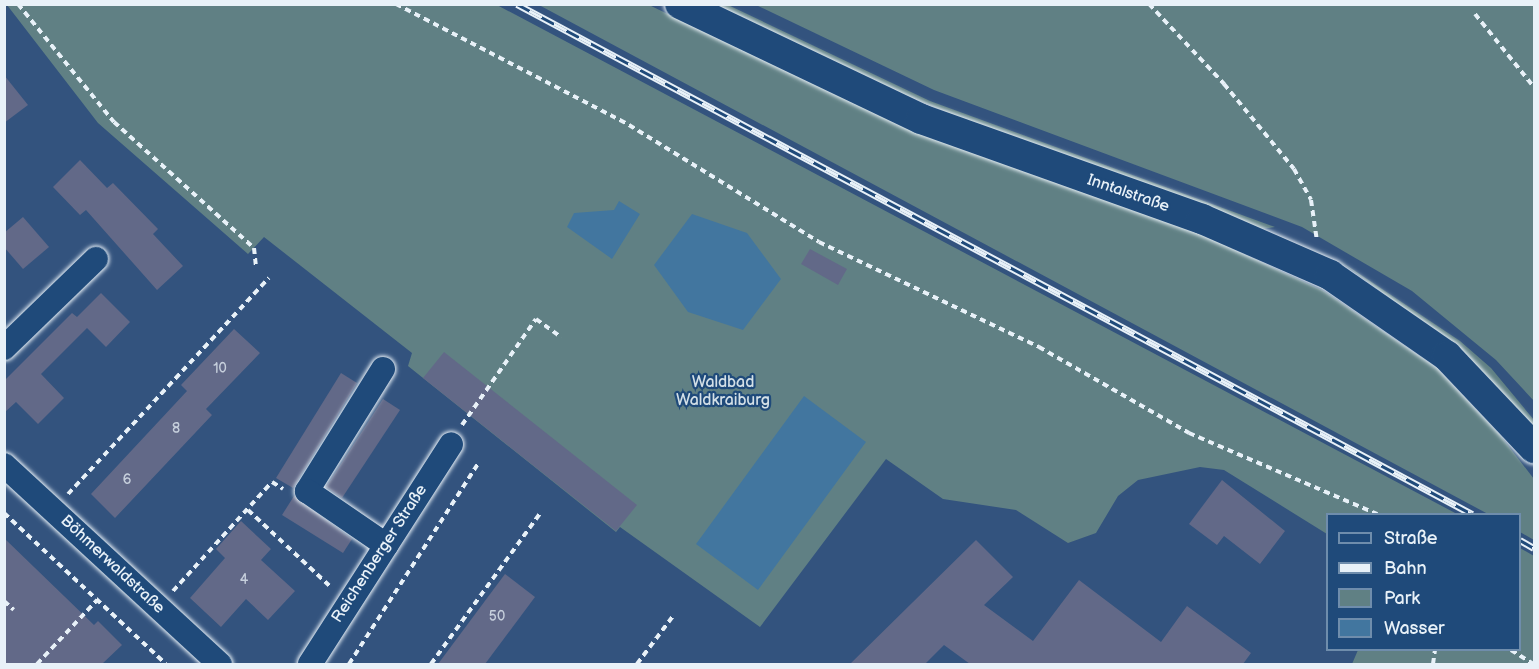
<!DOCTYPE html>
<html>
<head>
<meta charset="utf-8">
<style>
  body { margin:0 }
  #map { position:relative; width:1539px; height:669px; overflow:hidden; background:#33537e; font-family:"Balsamiq Sans",sans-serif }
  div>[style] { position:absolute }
  .green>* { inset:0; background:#608084 }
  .water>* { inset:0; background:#42769f }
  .building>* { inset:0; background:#626988 }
  .path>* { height:4px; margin-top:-2px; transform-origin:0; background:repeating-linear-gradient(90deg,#e8f1f8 0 6px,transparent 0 10.5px) }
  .roads { filter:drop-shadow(0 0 2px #e8f1f8) drop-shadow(0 0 2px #e8f1f8) }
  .minor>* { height:24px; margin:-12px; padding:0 12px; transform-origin:12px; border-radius:12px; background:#1f4a7a }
  .major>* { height:30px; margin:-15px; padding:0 15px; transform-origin:15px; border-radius:15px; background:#1f4a7a }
  .rail>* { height:7px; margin-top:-3.5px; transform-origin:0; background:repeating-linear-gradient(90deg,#1f4a7a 0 14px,#e8f1f8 0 28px); box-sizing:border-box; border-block:2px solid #e8f1f8 }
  span { translate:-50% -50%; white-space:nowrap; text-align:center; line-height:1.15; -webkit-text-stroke:4.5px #1f4a7a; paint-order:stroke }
  .number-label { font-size:14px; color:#c6cfdc }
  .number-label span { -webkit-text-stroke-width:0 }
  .street-label { font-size:16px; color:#e8f1f8 }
  .park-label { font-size:16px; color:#d4e0e7 }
  .frame { position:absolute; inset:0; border:6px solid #e8f1f8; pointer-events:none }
  .legend { position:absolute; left:1326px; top:513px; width:195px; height:138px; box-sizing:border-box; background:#1f4a7a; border:2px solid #6f8dac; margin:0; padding:8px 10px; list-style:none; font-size:18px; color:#e8f1f8 }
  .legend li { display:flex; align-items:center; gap:12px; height:30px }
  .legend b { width:30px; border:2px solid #6f8dac }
</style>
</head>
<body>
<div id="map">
  <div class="green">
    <i style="clip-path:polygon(7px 5px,497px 5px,1457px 514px,1328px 514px,1327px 534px,1224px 470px,1200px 467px,1138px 480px,1118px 496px,1096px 533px,1068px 543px,1016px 510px,943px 499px,886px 459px,760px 627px,620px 527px,616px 532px,408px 366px,412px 353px,264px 237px,248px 254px,98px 123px)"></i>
    <i style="clip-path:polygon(539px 5px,649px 5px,913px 131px,1198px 233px,1324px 291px,1437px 368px,1500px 435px,1534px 479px,1534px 540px,1520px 532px,1520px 514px,1488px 514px)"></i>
    <i style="clip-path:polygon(712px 5px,728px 5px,930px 101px,1275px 227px,1262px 229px,997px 133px,832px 65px)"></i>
    <i style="clip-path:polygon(756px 5px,1534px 5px,1534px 401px,1496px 360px,1412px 291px,1302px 227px,934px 90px)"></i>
    <i style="clip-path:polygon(1340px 261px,1460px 341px,1491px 368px,1534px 420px,1534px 427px,1455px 347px)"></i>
    <i style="clip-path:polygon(1520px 548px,1534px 556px,1534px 664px,1352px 664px,1358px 650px,1520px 650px)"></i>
  </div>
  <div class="water">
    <i style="clip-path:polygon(619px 201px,640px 214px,612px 259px,567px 227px,574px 213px,614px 210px)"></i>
    <i style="clip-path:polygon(692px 214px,747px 233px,781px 279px,743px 330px,688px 312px,654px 265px)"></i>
    <i style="clip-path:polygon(804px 396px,866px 442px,758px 590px,696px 544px)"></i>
  </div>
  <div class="building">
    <i style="clip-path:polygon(4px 75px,28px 105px,4px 123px)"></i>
    <i style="clip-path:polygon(80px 160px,107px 188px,113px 183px,158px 229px,153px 234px,183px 266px,157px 290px,86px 210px,80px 215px,53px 187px)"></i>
    <i style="clip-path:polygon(23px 217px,49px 247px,23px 269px,4px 247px,4px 233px)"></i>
    <i style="clip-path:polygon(810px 249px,847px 269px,838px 285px,801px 264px)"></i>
    <i style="clip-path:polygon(101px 293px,130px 322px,106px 347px,87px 328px,41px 374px,64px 398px,38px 424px,16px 402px,4px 413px,4px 381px,72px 313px,77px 317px)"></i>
    <i style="clip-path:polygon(234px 329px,260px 353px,206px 409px,212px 415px,115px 518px,91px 494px,187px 391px,181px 385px)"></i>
    <i style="clip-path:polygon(444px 352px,637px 505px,616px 531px,423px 378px)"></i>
    <i style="clip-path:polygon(341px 373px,357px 383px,293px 488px,276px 478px)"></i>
    <i style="clip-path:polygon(383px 399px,400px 410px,342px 498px,326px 487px)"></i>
    <i style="clip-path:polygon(1222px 480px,1285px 531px,1260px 564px,1224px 536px,1217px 545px,1189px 524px)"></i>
    <i style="clip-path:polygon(294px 496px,352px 539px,343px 553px,282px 515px)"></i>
    <i style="clip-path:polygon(241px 521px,271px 549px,261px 560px,295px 591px,268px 620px,246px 599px,221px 627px,190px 598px,225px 558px,216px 549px)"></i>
    <i style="clip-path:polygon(4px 538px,94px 625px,98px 621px,122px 645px,102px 664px,4px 664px)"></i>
    <i style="clip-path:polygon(976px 540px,1013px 577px,984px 605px,1033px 641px,1079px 580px,1161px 642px,1187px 606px,1251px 653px,1243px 664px,970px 664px,944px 645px,925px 664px,850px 664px)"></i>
    <i style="clip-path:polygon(505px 574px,535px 597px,485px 664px,438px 664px)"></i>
  </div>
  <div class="path">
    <i style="left:18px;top:4px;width:152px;rotate:50.9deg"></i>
    <i style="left:114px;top:122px;width:188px;rotate:42deg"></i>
    <i style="left:254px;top:248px;width:19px;rotate:84deg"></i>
    <i style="left:396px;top:4px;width:263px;rotate:27.4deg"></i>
    <i style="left:629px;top:125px;width:223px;rotate:31.6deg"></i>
    <i style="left:819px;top:242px;width:244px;rotate:25.5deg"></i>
    <i style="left:1039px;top:347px;width:173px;rotate:29.8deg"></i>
    <i style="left:1189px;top:433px;width:205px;rotate:23.3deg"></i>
    <i style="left:1149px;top:4px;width:110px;rotate:46.8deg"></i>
    <i style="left:1224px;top:84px;width:110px;rotate:50.5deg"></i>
    <i style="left:1294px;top:169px;width:35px;rotate:61deg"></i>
    <i style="left:1311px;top:200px;width:41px;rotate:81.7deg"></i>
    <i style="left:1475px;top:14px;width:94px;rotate:51.1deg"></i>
    <i style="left:462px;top:425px;width:129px;rotate:-55.1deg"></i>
    <i style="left:536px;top:319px;width:31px;rotate:36deg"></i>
    <i style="left:68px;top:494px;width:295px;rotate:-47.1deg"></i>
    <i style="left:248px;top:510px;width:113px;rotate:42.9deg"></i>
    <i style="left:4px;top:513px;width:221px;rotate:43deg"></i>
    <i style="left:173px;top:591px;width:147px;rotate:-47.8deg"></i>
    <i style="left:272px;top:482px;width:13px;rotate:32deg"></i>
    <i style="left:4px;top:601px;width:13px;rotate:42deg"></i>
    <i style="left:1511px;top:650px;width:26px;rotate:32deg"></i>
    <i style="left:37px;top:664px;width:88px;rotate:-46.8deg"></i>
    <i style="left:349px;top:664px;width:238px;rotate:-57.2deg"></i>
    <i style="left:431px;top:664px;width:188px;rotate:-54.1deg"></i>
    <i style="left:637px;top:664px;width:60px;rotate:-53.1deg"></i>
    <i style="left:1433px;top:664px;width:14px;rotate:-82deg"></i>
  </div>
  <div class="roads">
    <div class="minor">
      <i style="left:4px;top:348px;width:128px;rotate:-44.1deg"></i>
      <i style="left:383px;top:369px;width:144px;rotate:121.9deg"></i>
      <i style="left:307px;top:491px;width:96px;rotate:34.4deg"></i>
      <i style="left:4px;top:465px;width:294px;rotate:42.7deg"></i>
      <i style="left:310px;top:664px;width:261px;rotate:-57.3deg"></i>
    </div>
    <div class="major">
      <i style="left:680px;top:4px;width:267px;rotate:25.5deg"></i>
      <i style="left:921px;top:119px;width:298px;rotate:19.6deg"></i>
      <i style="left:1202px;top:219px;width:140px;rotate:23.6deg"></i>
      <i style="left:1330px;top:275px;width:142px;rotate:34.7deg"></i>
      <i style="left:1447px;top:356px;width:127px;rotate:46.6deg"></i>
    </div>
  </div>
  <div class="rail">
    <i style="left:517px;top:4px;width:1083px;rotate:28.1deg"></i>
    <i style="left:1520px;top:540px;width:16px;rotate:30deg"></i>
  </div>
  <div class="number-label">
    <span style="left:220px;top:369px">10</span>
    <span style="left:176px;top:429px">8</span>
    <span style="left:127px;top:480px">6</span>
    <span style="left:244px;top:580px">4</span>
    <span style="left:497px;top:617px">50</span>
  </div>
  <div class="street-label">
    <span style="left:1128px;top:194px;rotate:19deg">Inntalstraße</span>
    <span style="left:380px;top:554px;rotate:-57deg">Reichenberger Straße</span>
    <span style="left:112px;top:565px;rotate:43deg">Böhmerwaldstraße</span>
  </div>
  <div class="park-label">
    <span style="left:723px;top:392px">Waldbad<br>Waldkraiburg</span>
  </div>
  <div class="frame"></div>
  <ul class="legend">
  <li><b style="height:8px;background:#1f4a7a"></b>Straße</li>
  <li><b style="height:8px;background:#e8f1f8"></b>Bahn</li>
  <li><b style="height:16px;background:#608084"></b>Park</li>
  <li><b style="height:16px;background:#42769f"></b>Wasser</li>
  </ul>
</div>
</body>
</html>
